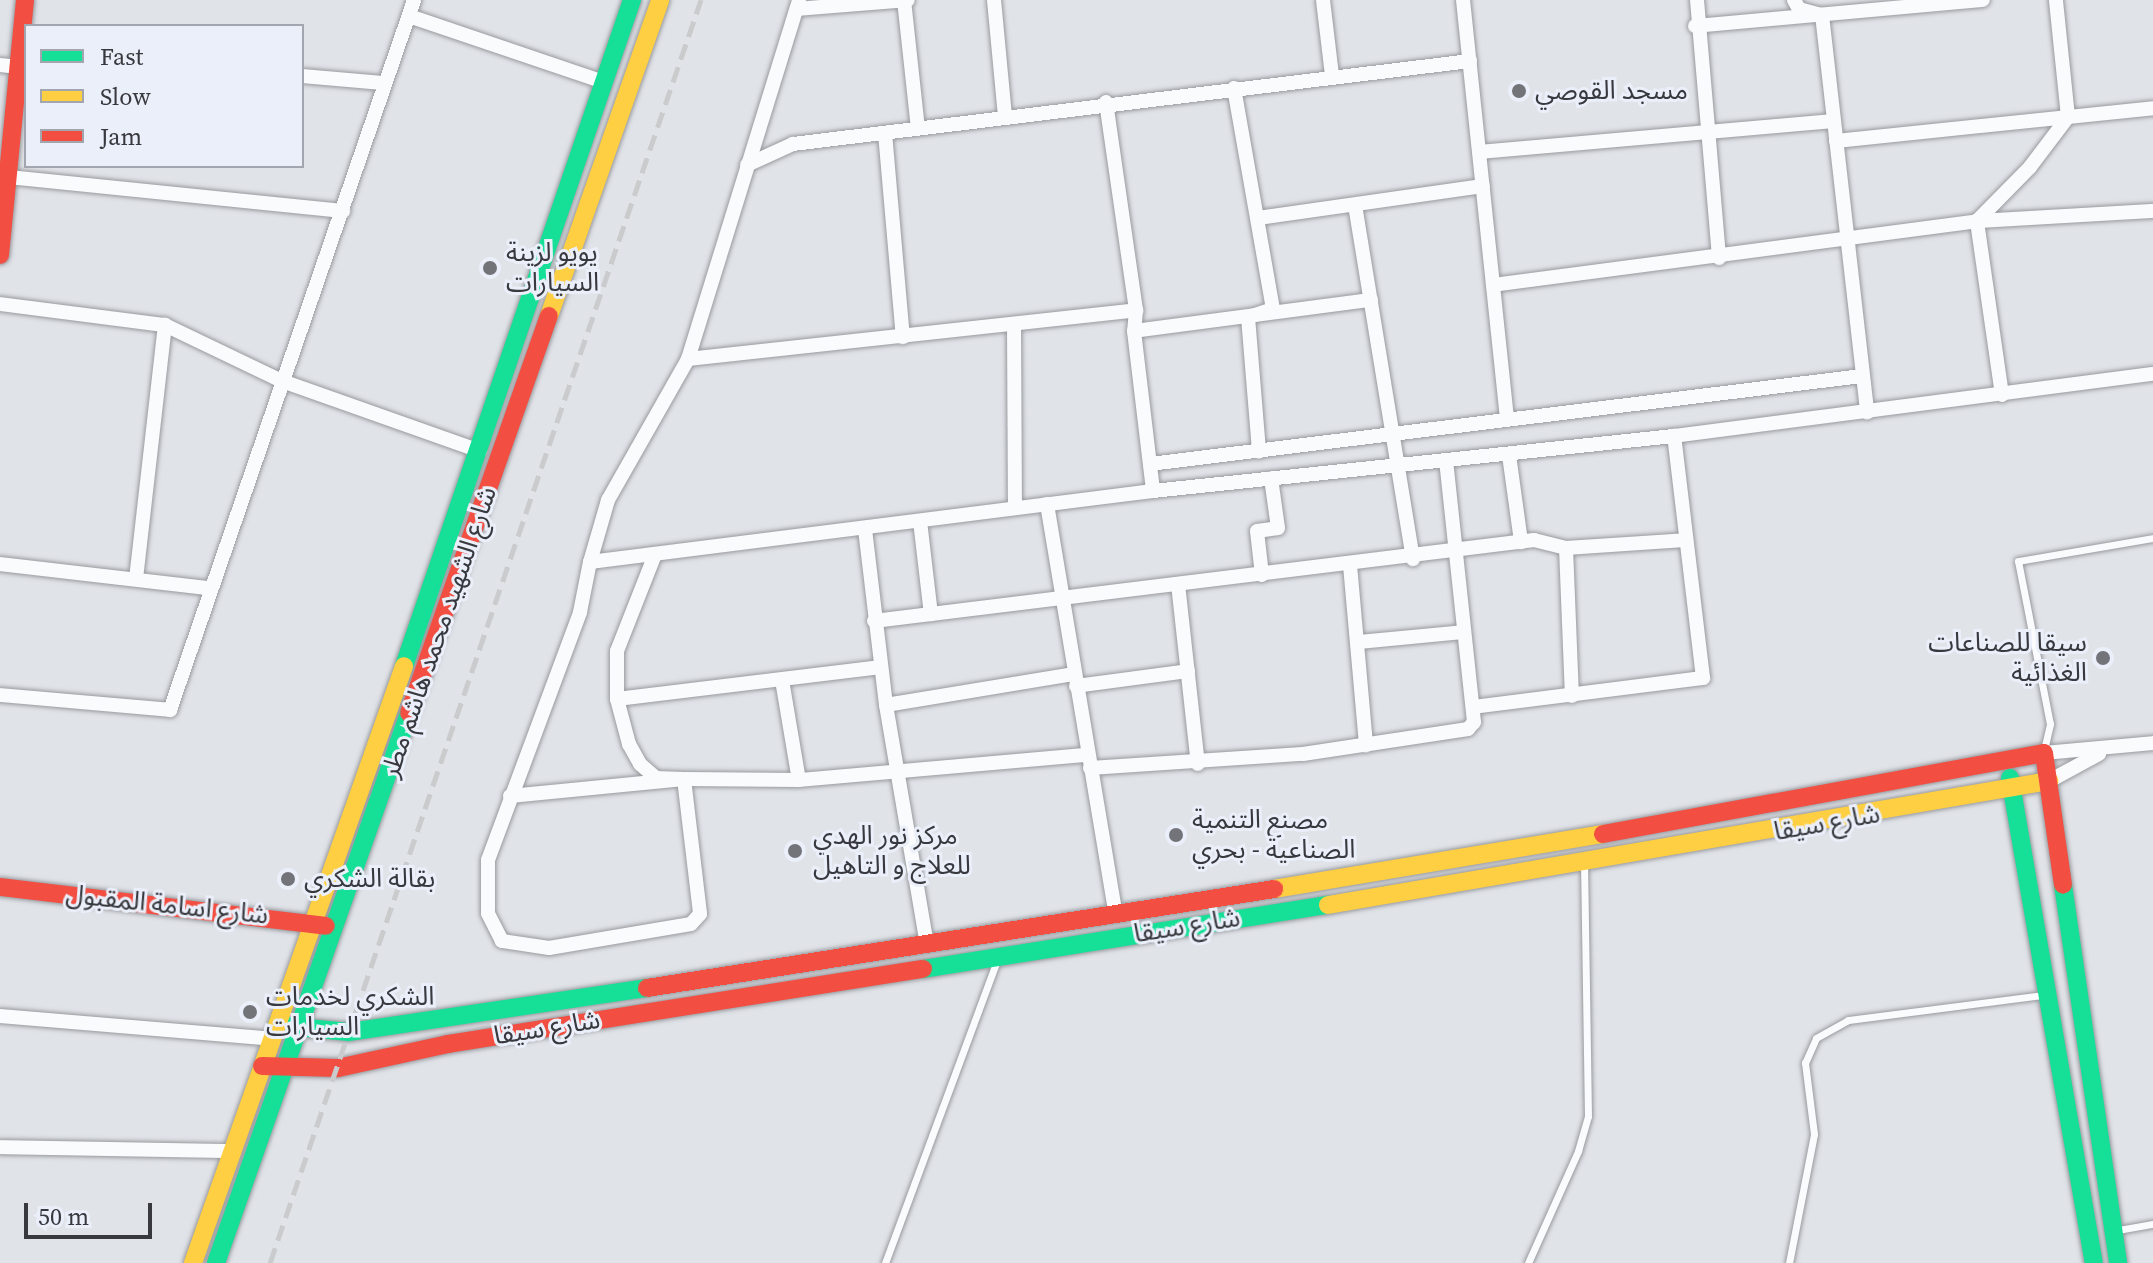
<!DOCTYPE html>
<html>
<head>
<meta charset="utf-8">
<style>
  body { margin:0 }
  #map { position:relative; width:2153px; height:1263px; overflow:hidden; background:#e0e3e8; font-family:"Source Serif 4","Noto Sans Arabic",serif }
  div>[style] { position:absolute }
  .roads { filter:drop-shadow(0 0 2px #989a9e) drop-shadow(0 0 2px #989a9e) }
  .lane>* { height:7px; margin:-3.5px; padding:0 3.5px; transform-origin:3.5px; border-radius:3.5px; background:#fafbfc }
  .street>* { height:14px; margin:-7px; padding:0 7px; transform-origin:7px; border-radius:7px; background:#fafbfc }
  .fast>* { height:18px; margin:-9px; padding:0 9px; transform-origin:9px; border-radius:9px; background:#16e098 }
  .slow>* { height:18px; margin:-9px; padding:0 9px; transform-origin:9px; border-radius:9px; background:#ffcf43 }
  .jam>* { height:18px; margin:-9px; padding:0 9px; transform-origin:9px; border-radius:9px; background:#f24e42 }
  .rail>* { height:5px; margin-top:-2.5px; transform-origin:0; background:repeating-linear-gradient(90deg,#cacbcd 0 16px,transparent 0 24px) }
  .dots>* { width:22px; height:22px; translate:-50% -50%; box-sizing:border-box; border:4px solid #eaeffa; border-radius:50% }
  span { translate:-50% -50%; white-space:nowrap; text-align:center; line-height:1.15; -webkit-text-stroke:6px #eaeffa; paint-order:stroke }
  .poi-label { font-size:26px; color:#38393e }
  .left { translate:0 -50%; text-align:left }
  .right { translate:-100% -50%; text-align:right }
  .street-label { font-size:26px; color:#38393e }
  .legend { position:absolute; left:24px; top:24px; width:280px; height:144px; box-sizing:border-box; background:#eaeffa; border:2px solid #a3a6af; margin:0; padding:10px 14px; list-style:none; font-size:24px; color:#38393e }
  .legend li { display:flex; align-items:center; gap:16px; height:40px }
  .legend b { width:40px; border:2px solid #a3a6af }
  .scale { position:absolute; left:24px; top:1203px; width:128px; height:36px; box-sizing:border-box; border:4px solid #38393e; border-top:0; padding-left:10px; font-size:24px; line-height:28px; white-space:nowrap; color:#38393e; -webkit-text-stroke:6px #eaeffa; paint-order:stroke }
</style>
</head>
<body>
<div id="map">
  <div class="roads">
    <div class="lane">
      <i style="left:2044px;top:750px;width:27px;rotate:-77deg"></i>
      <i style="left:2050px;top:724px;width:166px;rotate:-101.1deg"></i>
      <i style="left:2018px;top:561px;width:137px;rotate:-9.7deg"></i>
      <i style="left:2118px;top:1230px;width:36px;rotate:-10deg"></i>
      <i style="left:885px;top:1263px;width:322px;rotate:-69.7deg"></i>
      <i style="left:1528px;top:1263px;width:123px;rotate:-65.9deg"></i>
      <i style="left:1578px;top:1151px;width:36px;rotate:-74deg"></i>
      <i style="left:1588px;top:1116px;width:250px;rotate:-90.9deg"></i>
      <i style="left:1789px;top:1263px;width:131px;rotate:-79deg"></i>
      <i style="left:1814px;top:1134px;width:72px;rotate:-97.2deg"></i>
      <i style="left:1805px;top:1063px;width:27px;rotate:-66deg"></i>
      <i style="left:1816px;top:1038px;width:37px;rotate:-29deg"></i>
      <i style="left:1848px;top:1020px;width:198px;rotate:-7.3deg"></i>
    </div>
    <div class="street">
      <i style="left:904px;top:0;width:129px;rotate:83.8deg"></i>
      <i style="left:994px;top:0;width:117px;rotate:84.6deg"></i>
      <i style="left:1323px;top:0;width:77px;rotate:83.2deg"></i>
      <i style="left:1463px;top:0;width:420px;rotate:84deg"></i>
      <i style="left:1697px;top:0;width:259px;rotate:85.1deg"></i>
      <i style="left:1794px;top:0;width:10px;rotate:61deg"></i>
      <i style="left:1799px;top:9px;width:24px;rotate:15deg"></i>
      <i style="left:1822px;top:15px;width:400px;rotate:83.5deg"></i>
      <i style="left:797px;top:9px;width:111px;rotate:-4.6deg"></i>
      <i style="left:409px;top:16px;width:206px;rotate:18.7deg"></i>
      <i style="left:1695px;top:26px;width:289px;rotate:-5.2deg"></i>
      <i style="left:0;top:65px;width:19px;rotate:6deg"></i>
      <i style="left:302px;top:76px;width:81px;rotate:4.9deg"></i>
      <i style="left:1234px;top:88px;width:224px;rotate:80deg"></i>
      <i style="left:1273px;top:309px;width:26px;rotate:162deg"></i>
      <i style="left:1248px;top:317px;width:135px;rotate:85.3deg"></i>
      <i style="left:1106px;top:102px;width:210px;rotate:81.8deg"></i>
      <i style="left:1136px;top:310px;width:21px;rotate:95deg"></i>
      <i style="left:1134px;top:331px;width:161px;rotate:83.2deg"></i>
      <i style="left:885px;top:133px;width:205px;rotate:85deg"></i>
      <i style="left:1836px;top:141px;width:319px;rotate:-5.9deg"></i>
      <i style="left:1479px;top:152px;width:356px;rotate:-5deg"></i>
      <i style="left:747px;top:165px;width:51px;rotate:-24.5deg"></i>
      <i style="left:793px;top:144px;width:682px;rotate:-6.99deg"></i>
      <i style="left:8px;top:177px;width:337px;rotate:5.8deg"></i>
      <i style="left:1355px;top:205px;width:359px;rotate:80.7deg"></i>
      <i style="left:1258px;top:218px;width:227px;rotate:-8.1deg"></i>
      <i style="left:1493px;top:285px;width:488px;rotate:-7.5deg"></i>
      <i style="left:1977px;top:221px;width:176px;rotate:-3.3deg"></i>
      <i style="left:0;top:304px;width:166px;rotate:7.3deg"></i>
      <i style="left:165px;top:325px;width:130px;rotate:25.6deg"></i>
      <i style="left:282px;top:381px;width:210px;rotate:19.5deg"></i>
      <i style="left:1014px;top:324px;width:184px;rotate:89.7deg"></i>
      <i style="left:1134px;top:331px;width:239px;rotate:-7.5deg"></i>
      <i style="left:688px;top:359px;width:451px;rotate:-6.2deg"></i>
      <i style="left:2002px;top:395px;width:176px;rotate:-98.2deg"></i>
      <i style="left:1977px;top:221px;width:76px;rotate:-45.5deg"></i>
      <i style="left:2030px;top:167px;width:63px;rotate:-52.8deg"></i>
      <i style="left:2068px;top:117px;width:118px;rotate:-95.9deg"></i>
      <i style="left:1509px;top:455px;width:88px;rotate:82.1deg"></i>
      <i style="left:1150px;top:464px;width:717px;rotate:-7.05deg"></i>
      <i style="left:1047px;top:504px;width:414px;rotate:80.5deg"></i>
      <i style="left:920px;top:521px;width:94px;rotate:83.3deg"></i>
      <i style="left:865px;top:529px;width:177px;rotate:83.2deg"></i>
      <i style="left:886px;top:705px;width:244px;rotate:80.3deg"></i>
      <i style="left:1566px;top:548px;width:148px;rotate:87.7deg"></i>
      <i style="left:654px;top:557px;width:101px;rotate:111.5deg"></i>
      <i style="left:617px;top:651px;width:48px;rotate:90deg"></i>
      <i style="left:617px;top:699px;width:47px;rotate:75.1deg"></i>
      <i style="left:629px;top:744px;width:23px;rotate:61deg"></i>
      <i style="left:640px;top:764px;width:21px;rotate:41deg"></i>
      <i style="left:656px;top:778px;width:28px;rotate:2deg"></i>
      <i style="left:684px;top:779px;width:136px;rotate:83.2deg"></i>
      <i style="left:700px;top:914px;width:13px;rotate:132deg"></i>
      <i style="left:691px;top:924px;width:144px;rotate:170.4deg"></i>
      <i style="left:549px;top:948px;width:48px;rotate:-171.5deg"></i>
      <i style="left:502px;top:941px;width:31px;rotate:-117deg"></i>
      <i style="left:488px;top:913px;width:53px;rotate:-90deg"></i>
      <i style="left:488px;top:860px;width:265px;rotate:-69.6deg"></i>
      <i style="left:580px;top:612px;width:51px;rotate:-78.7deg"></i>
      <i style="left:590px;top:562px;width:567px;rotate:-7.19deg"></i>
      <i style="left:1153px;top:491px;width:524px;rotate:-6.03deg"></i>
      <i style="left:1674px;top:436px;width:483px;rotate:-7.4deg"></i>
      <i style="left:590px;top:562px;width:65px;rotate:-73.8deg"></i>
      <i style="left:608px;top:500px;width:162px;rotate:-60.4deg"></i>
      <i style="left:688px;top:359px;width:376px;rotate:-72.8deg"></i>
      <i style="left:0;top:564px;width:210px;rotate:6.6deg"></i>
      <i style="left:1350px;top:565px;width:181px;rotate:84.9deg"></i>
      <i style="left:1262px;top:575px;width:44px;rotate:-96.5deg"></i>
      <i style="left:1257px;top:531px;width:21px;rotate:-8deg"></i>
      <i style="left:1278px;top:528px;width:50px;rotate:-98deg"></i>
      <i style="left:136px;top:579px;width:256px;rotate:-83.5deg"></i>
      <i style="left:1178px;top:584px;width:181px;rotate:83.7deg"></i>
      <i style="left:874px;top:621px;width:665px;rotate:-7deg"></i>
      <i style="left:1534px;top:540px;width:33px;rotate:14deg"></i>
      <i style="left:1566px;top:548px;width:119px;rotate:-3.8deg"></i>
      <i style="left:1358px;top:642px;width:106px;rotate:-5.4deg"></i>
      <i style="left:782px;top:680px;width:101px;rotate:80.4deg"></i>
      <i style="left:1076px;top:686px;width:113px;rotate:-7.6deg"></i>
      <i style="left:0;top:695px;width:171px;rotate:5deg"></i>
      <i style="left:170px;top:710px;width:751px;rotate:-71.03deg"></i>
      <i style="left:617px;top:699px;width:266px;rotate:-6.9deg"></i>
      <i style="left:886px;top:705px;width:191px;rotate:-9.4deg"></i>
      <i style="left:1473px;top:707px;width:232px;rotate:-7.2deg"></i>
      <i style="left:1703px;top:678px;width:244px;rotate:-96.8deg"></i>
      <i style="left:2044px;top:753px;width:109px;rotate:-5.2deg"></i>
      <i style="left:1090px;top:768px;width:213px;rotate:-3.8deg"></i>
      <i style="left:1303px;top:754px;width:167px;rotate:-8.6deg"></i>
      <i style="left:1468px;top:729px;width:9px;rotate:-49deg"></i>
      <i style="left:1474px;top:722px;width:262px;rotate:-96.1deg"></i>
      <i style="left:2049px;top:781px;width:57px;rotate:-28.4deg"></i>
      <i style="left:510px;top:796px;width:175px;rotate:-5.6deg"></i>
      <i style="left:684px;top:779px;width:115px;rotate:0.5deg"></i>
      <i style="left:799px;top:780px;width:288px;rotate:-5deg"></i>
      <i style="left:0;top:1016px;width:273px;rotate:4.8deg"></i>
      <i style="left:0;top:1147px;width:232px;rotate:1deg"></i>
    </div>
    <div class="fast">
      <i style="left:404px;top:666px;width:704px;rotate:-71.1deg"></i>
      <i style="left:2010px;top:778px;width:492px;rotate:80.2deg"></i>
      <i style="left:2063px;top:885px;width:382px;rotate:81.7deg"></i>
      <i style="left:923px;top:969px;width:410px;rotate:-9deg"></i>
      <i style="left:277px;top:1025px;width:72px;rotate:5.6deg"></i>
      <i style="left:349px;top:1032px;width:301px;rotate:-8.4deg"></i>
      <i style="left:216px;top:1263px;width:583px;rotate:-70.66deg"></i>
    </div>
    <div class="slow">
      <i style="left:549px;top:316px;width:335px;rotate:-70.6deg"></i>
      <i style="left:1274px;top:889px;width:334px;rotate:-9.5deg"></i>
      <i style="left:1328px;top:905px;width:732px;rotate:-9.76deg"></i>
      <i style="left:193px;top:1263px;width:633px;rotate:-70.53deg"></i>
    </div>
    <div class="jam">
      <i style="left:0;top:255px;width:256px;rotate:-84.4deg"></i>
      <i style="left:409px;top:713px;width:421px;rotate:-70.6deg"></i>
      <i style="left:1603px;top:834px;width:448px;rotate:-10.4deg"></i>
      <i style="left:2044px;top:753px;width:133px;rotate:81.8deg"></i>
      <i style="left:0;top:887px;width:328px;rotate:6.8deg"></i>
      <i style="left:647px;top:988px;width:635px;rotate:-8.97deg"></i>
      <i style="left:262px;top:1066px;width:76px;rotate:1.5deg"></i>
      <i style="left:338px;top:1068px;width:113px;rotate:-12.3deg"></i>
      <i style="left:448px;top:1044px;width:481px;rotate:-9deg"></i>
    </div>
  </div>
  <div class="rail">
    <i style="left:270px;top:1263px;width:1335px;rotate:-71.16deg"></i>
  </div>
  <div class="dots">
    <i style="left:1519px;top:91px;background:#73747a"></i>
    <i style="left:490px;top:268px;background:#73747a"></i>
    <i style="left:2103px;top:658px;background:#73747a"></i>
    <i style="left:1176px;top:835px;background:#73747a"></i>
    <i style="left:795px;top:851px;background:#73747a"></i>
    <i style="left:288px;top:879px;background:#73747a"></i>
    <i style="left:250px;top:1012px;background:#73747a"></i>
  </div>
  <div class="poi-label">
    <span class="left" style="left:1535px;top:91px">مسجد القوصي</span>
    <span class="left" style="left:506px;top:268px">يويو لزينة<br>السيارات</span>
    <span class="right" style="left:2087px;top:658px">سيقا للصناعات<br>الغذائية</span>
    <span class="left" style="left:1192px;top:835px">مصنع التنمية<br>الصناعية - بحري</span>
    <span class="left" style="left:813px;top:851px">مركز نور الهدي<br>للعلاج و التاهيل</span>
    <span class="left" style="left:304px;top:879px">بقالة الشكري</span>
    <span class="left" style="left:266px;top:1012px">الشكري لخدمات<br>السيارات</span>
  </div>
  <div class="street-label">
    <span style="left:439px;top:632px;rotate:-71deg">شارع الشهيد محمد هاشم مطر</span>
    <span style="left:1827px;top:823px;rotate:-10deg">شارع سيقا</span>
    <span style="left:167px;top:905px;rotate:6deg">شارع اسامة المقبول</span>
    <span style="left:1187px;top:926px;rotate:-9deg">شارع سيقا</span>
    <span style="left:547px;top:1028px;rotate:-9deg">شارع سيقا</span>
  </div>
  <ul class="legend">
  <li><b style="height:10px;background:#16e098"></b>Fast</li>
  <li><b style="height:10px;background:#ffcf43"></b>Slow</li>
  <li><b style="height:10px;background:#f24e42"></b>Jam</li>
  </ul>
  <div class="scale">50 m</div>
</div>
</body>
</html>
